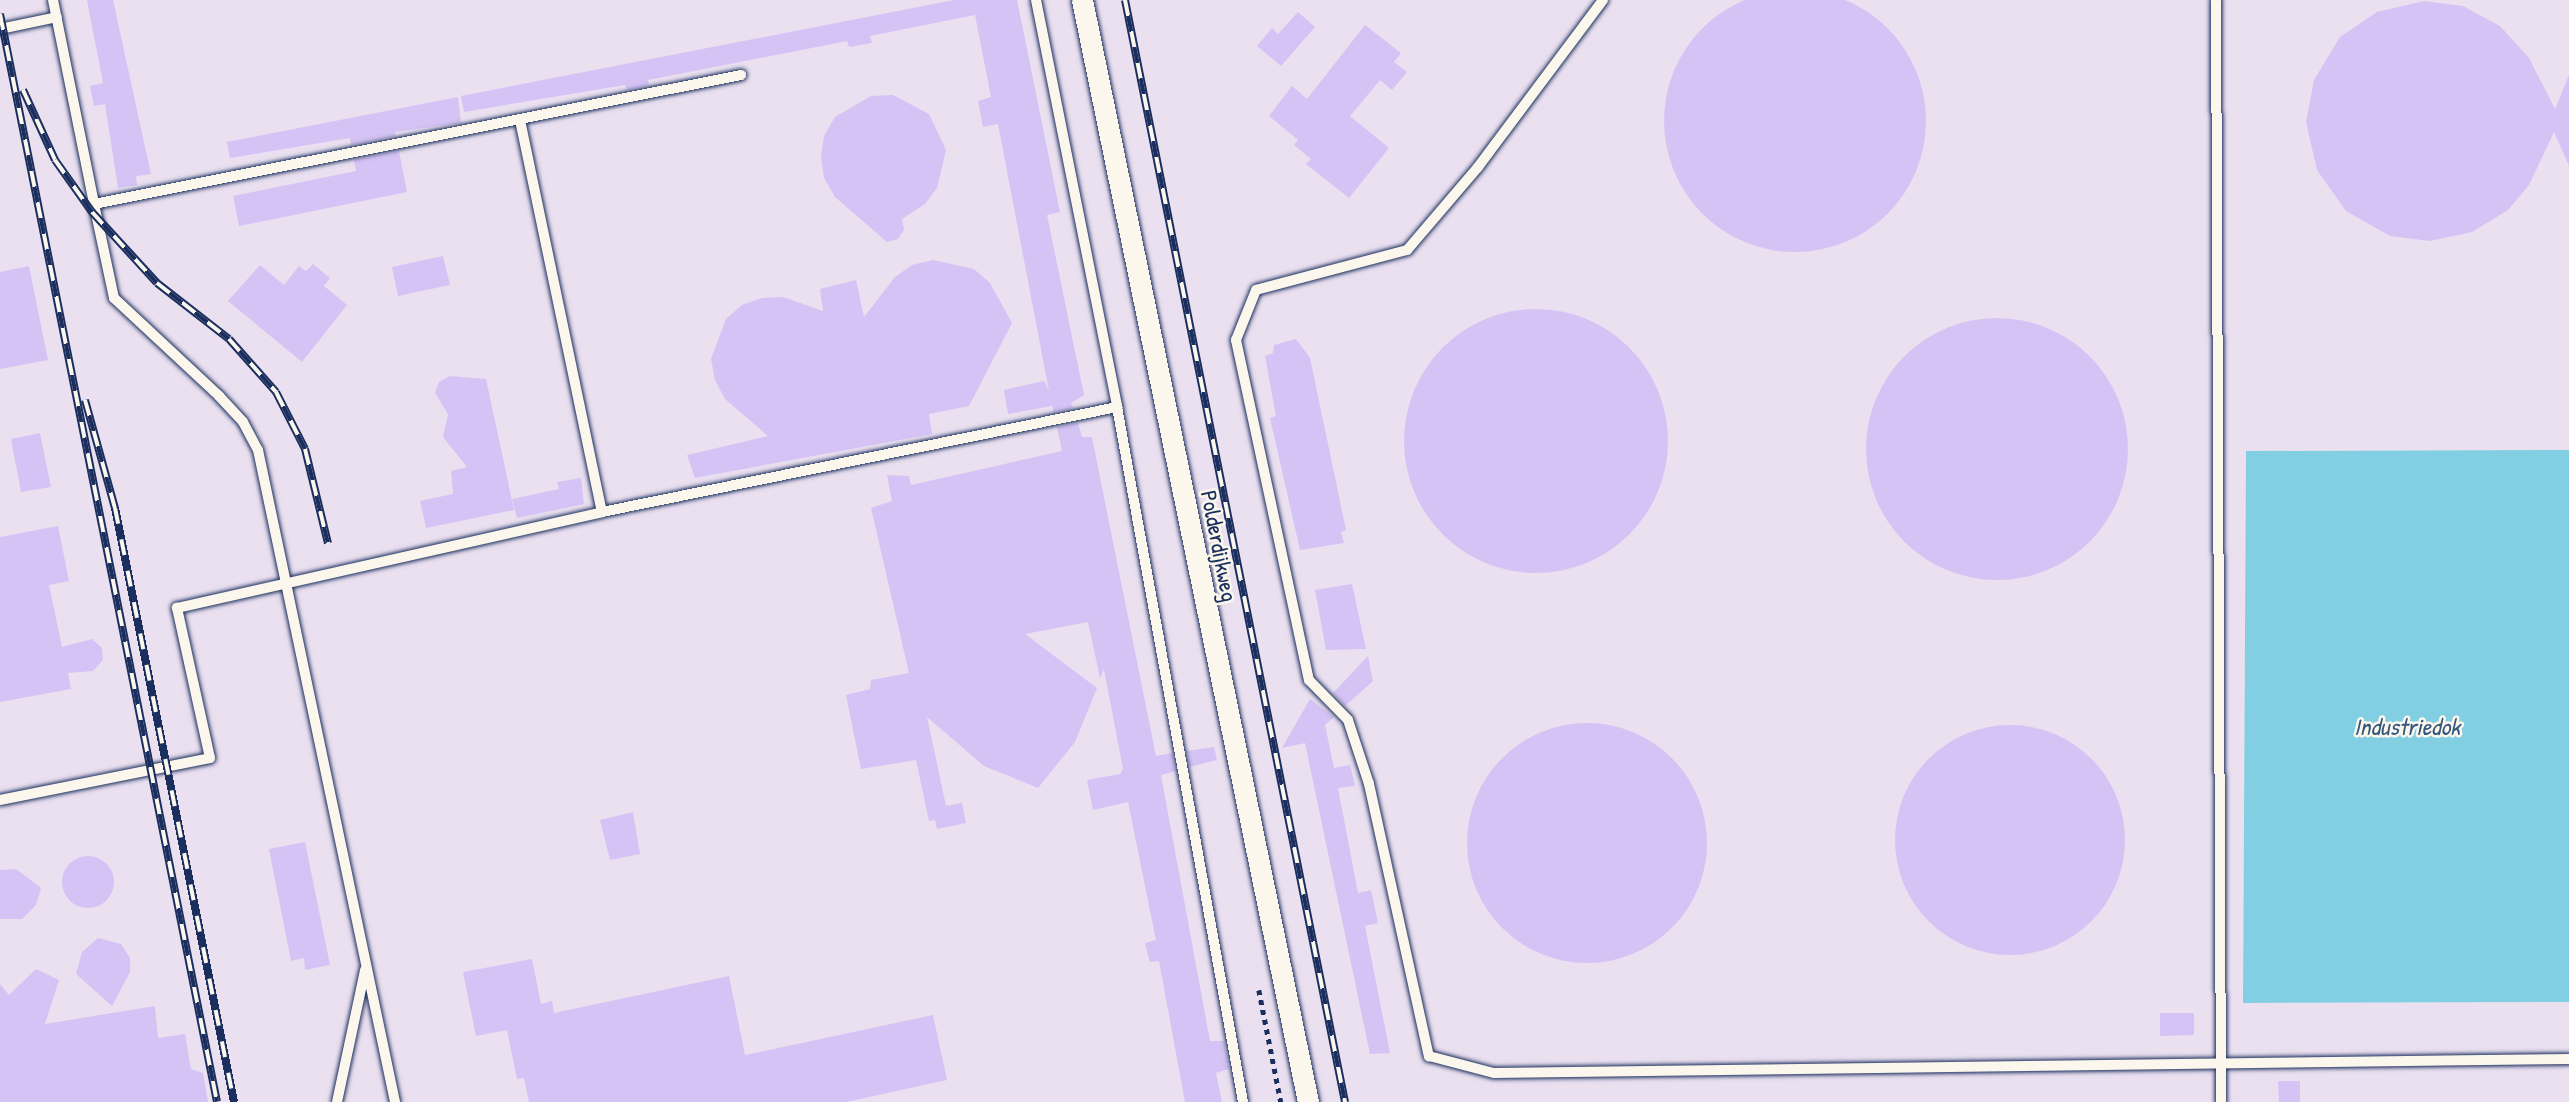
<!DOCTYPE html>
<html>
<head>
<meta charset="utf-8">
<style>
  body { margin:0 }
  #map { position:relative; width:2569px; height:1102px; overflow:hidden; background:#f3edee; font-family:"Patrick Hand",sans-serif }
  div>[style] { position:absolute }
  .built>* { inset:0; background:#eae0f0 }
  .water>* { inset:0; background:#82cee2 }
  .building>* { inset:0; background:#d4c3f4 }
  .round { border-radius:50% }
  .path>* { height:4.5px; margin-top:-2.25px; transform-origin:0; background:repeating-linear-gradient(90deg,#1b2f5e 0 5px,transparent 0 10px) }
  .roads { filter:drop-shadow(0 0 2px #1b2f5e) drop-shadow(0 0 2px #1b2f5e) }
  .lane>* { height:10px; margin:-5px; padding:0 5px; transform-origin:5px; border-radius:5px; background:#fbf7ec }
  .street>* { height:21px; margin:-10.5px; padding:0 10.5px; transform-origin:10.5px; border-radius:10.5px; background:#fbf7ec }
  .rail>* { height:8px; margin-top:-4px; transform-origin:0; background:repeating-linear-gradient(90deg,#fbf7ec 0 16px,#1b2f5e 0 32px); box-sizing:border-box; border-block:2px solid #1b2f5e }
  span { translate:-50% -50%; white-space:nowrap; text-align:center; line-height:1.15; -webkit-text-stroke:5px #fbf7ec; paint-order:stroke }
  .street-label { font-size:23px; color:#1b2f5e }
  .water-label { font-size:24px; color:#35577f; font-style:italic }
</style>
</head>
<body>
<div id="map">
  <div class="built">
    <i style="clip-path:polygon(0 0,2569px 0,2569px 450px,2246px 451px,2243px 1003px,2569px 1002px,2569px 1102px,0 1102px)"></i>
  </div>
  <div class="water">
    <i style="clip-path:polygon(2569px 450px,2569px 1002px,2243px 1003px,2246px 451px)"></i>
  </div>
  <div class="building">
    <i class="round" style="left:1664px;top:-10px;width:262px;height:262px"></i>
    <i style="clip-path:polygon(87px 0,113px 0,151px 174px,136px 176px,137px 185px,118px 188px,105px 104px,94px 106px,90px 86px,103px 83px)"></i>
    <i style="clip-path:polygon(954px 0,1017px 0,1060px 212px,1047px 215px,1084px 395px,1071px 403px,1073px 408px,1054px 412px,1052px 406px,1008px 414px,1004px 390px,1044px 381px,1049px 391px,998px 124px,983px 127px,978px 101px,991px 97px,975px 15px,870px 36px,872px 43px,849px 47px,847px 41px,648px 80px,649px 85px,627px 90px,625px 85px,464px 112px,461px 96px)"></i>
    <i style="clip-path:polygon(2424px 1px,2463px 6px,2500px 26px,2529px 58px,2555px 109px,2569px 75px,2569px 166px,2554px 132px,2529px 185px,2508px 210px,2472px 232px,2430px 241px,2390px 236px,2346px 211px,2317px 170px,2306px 122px,2314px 80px,2340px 37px,2377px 12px)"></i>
    <i style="clip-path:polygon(1298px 12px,1315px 27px,1281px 66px,1257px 46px,1272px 28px,1278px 34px)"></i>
    <i style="clip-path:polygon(1365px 25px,1401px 53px,1394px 62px,1407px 72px,1392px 90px,1380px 80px,1350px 116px,1389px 148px,1349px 198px,1306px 164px,1311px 159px,1294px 145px,1298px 140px,1269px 116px,1292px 86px,1307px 99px)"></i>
    <i style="clip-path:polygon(893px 95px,929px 114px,946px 150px,937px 188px,925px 204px,902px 219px,904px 230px,898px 239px,887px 242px,835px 197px,824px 178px,821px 157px,824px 136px,835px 117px,871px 96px)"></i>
    <i style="clip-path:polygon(458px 97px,461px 123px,395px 132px,395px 136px,351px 145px,350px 138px,230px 158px,227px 142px)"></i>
    <i style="clip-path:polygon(399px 151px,407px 192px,239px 226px,233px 196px,356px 171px,354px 160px)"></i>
    <i style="clip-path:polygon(443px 256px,450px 285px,398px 296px,392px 267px)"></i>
    <i style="clip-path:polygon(933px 260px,974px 269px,990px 283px,1012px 323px,969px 406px,929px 414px,932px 434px,695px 478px,687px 455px,768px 436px,725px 399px,715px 380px,711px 359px,726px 319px,742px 305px,762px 298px,783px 297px,823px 311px,820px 289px,856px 280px,864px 317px,895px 277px,912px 265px)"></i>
    <i style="clip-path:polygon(313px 264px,330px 278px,324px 286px,347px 305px,302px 362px,228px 301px,260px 265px,284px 285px,299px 266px,306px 271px)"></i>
    <i style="clip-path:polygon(29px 266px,48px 360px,0 369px,0 272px)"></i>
    <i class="round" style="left:1404px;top:309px;width:264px;height:264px"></i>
    <i class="round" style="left:1866px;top:318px;width:262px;height:262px"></i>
    <i style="clip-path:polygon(1296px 339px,1310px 358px,1346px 530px,1341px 532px,1344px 543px,1300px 550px,1270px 418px,1276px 416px,1265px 356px,1273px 353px,1274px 345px)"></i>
    <i style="clip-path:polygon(450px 376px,486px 379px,514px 510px,426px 528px,420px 501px,453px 494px,451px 471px,467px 467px,443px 437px,448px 414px,435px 393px,439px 382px)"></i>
    <i style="clip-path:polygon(1078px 423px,1082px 437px,1092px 437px,1156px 756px,1172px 753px,1175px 771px,1161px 775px,1210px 1041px,1224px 1041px,1229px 1069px,1216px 1073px,1222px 1102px,1185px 1102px,1159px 961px,1150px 962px,1145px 943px,1156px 940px,1128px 802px,1093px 810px,1087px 780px,1120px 774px,1123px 769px,1104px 669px,1100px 678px,1088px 622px,1025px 634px,1097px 688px,1075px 742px,1038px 788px,984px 766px,927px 717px,946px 806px,962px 803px,966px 823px,937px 829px,935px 820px,929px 821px,916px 760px,861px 769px,846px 695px,870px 689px,871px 680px,909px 673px,871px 508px,892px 501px,887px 475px,909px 476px,911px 485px,1062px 451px,1057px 427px)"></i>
    <i style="clip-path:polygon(40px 433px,51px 487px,21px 492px,11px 439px)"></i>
    <i style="clip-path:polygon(581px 478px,584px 504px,517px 518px,512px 499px,559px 489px,557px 482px)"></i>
    <i style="clip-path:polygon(58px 526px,69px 581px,49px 585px,62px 647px,92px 639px,102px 648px,103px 660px,93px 671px,68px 673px,71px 689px,0 702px,0 537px)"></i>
    <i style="clip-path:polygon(1352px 584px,1366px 649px,1326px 650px,1315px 590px)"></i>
    <i style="clip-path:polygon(1368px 656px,1373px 681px,1345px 706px,1333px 693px)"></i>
    <i style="clip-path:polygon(1310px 699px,1334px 717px,1325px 725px,1334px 768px,1350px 765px,1355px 786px,1338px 788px,1358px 893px,1371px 890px,1378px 923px,1365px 926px,1390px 1053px,1370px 1054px,1305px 743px,1282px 748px)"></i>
    <i class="round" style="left:1467px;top:723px;width:240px;height:240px"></i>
    <i class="round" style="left:1895px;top:725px;width:230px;height:230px"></i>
    <i style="clip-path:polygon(1214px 747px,1217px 760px,1190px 767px,1187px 751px)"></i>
    <i style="clip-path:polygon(633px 812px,640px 854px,610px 860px,600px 820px)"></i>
    <i style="clip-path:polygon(305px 842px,330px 965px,305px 970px,304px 958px,291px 961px,269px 849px)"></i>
    <i class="round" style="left:62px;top:856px;width:52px;height:52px"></i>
    <i style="clip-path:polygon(16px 869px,41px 888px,36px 905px,22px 919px,0 919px,0 870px)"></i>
    <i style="clip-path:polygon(98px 938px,121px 944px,130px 958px,130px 972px,112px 1006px,76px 974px,82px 952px)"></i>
    <i style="clip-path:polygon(532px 959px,541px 1004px,552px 1001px,554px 1013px,729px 976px,745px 1055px,933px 1015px,947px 1080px,846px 1102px,529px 1102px,524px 1078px,517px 1079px,507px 1030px,476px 1036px,463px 972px)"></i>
    <i style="clip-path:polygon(36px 969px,59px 980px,45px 1024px,155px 1006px,158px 1038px,185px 1034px,191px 1069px,203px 1073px,208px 1102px,0 1102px,0 984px,9px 995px)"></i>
    <i style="clip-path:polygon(2160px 1013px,2194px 1013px,2194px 1035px,2160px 1036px)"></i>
    <i style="clip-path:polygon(2278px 1081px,2300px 1081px,2300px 1102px,2279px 1102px)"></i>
  </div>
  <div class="path">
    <i style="left:1259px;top:990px;width:114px;rotate:78.9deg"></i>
  </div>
  <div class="roads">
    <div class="lane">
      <i style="left:53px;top:0;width:208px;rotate:78.6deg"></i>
      <i style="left:94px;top:204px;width:660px;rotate:-11.28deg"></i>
      <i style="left:1036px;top:0;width:415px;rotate:78.7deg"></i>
      <i style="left:1117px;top:407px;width:706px;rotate:79.72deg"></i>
      <i style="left:1603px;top:0;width:209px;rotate:126.8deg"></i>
      <i style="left:1478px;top:167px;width:109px;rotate:130.5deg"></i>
      <i style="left:1407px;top:250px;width:156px;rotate:165.2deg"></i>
      <i style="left:1256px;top:290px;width:54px;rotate:111.8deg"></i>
      <i style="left:1236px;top:340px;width:348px;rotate:77.9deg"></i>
      <i style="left:1309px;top:680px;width:56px;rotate:45.7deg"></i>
      <i style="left:1348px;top:720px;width:67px;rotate:71.8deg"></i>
      <i style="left:1369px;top:784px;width:279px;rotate:77.6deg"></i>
      <i style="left:1429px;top:1056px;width:67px;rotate:14.7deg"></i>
      <i style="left:1494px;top:1073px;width:1075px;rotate:-0.75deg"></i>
      <i style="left:2216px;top:0;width:1102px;rotate:89.74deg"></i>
      <i style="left:0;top:29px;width:58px;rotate:-11.9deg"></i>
      <i style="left:520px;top:120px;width:400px;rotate:78.2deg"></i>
      <i style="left:94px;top:204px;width:96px;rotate:78deg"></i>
      <i style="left:114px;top:298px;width:144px;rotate:43deg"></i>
      <i style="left:219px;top:396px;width:35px;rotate:47deg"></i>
      <i style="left:243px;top:422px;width:32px;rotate:62deg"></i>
      <i style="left:258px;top:450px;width:666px;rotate:78.13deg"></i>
      <i style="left:0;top:800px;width:214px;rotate:-11.3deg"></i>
      <i style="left:210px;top:758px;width:154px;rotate:-102.4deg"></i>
      <i style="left:177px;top:608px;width:436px;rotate:-12.7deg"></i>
      <i style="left:602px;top:512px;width:526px;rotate:-11.52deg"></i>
      <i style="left:337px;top:1102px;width:135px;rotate:-78deg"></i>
    </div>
    <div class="street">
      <i style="left:1082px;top:0;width:1125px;rotate:78.41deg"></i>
    </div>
  </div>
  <div class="rail">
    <i style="left:1125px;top:0;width:1124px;rotate:78.71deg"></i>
    <i style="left:0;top:14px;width:1109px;rotate:78.72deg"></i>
    <i style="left:23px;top:90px;width:77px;rotate:65.4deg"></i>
    <i style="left:55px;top:160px;width:64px;rotate:54.6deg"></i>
    <i style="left:92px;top:212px;width:96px;rotate:47.5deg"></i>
    <i style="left:157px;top:283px;width:91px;rotate:37.9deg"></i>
    <i style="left:229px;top:339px;width:71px;rotate:48.4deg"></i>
    <i style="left:276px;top:392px;width:64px;rotate:63deg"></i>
    <i style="left:305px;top:449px;width:97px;rotate:76.3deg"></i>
    <i style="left:85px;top:400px;width:112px;rotate:74.5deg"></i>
    <i style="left:115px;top:508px;width:606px;rotate:78.67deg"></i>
  </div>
  <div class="street-label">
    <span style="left:1219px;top:546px;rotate:79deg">Polderdijkweg</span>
  </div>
  <div class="water-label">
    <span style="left:2407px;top:727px">Industriedok</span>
  </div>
</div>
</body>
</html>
